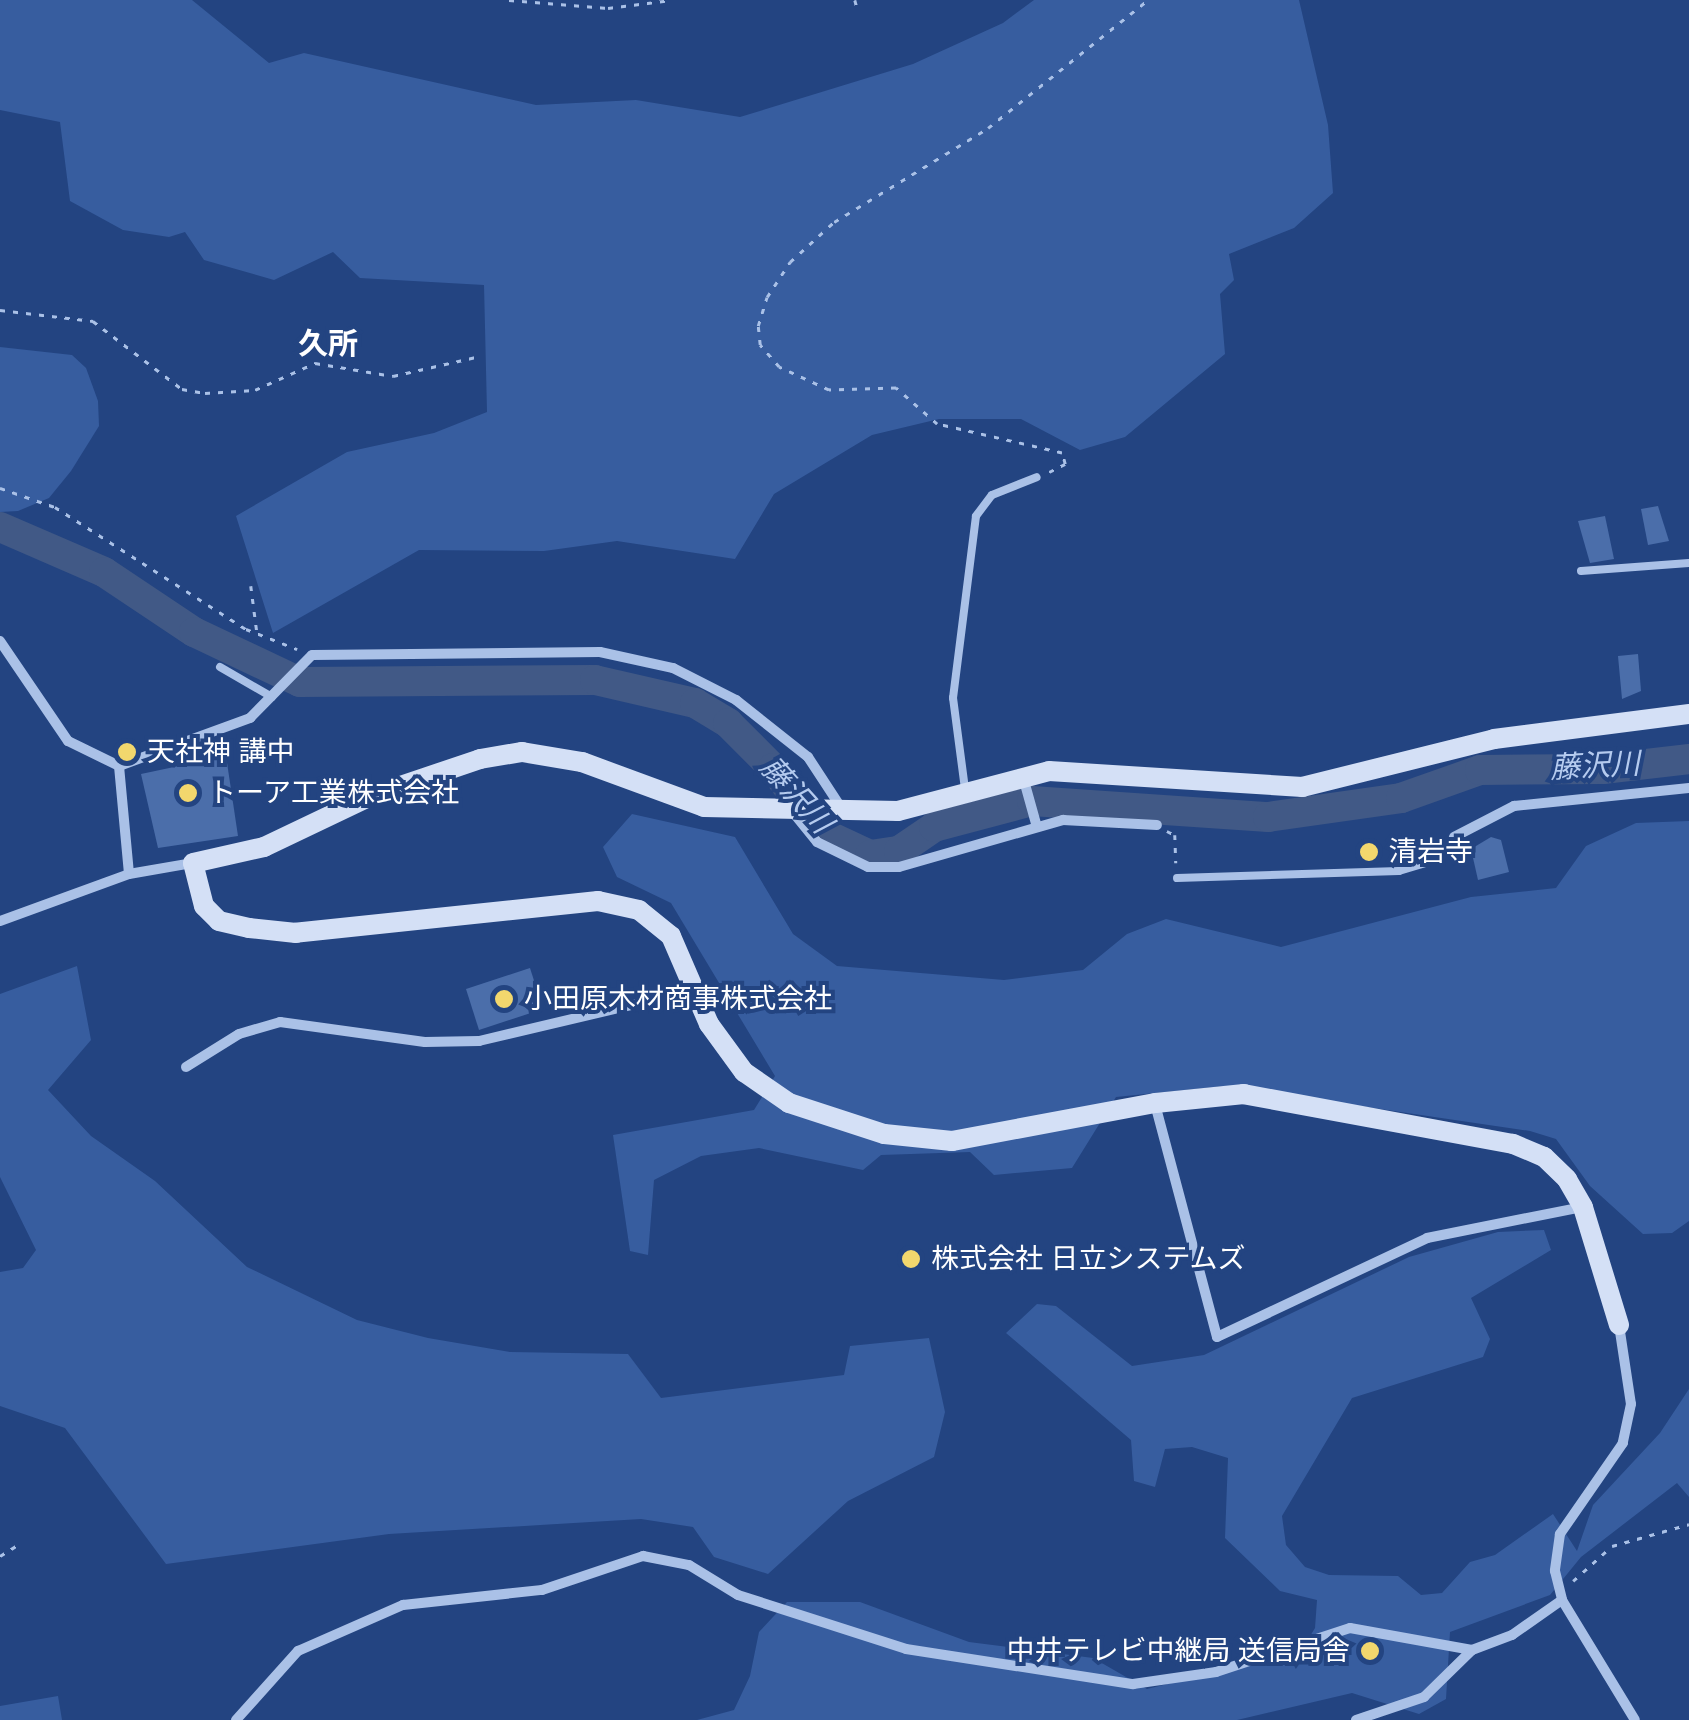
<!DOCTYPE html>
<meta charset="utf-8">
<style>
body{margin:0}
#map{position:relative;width:1689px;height:1720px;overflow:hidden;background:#234481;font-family:"DM Sans","Noto Sans JP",sans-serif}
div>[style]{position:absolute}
.green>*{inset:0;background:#375d9f}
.river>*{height:30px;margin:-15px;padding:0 15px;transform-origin:15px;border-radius:15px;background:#415986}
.building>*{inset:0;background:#4b6eaa}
.path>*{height:2.5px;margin-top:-1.25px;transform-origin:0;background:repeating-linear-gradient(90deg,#aac1e7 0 5px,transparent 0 13px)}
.lane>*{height:8px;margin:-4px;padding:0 4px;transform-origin:4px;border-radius:4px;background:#aac1e7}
.street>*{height:10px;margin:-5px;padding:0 5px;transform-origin:5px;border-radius:5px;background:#aac1e7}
.secondary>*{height:20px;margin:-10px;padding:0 10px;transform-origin:10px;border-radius:10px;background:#d4e0f6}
.dots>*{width:28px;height:28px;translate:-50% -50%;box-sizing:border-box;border:5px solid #234481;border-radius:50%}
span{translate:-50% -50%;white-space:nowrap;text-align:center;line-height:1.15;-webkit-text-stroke:8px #234481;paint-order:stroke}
.poi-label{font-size:28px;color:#fff}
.left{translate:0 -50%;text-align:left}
.right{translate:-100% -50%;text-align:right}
.neighbourhood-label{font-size:30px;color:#fff;font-weight:700}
.water-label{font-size:30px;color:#b5cbef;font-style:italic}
</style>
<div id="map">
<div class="green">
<i style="clip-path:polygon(0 0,192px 0,269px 63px,304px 53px,536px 105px,636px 100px,740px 117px,913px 64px,1003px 23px,1034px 0,1299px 0,1328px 125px,1333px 193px,1294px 228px,1229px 254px,1234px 280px,1220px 294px,1225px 354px,1125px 437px,1080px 450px,1021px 419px,939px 419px,872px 435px,774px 494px,735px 559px,617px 541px,544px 551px,419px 550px,273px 633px,236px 516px,347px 452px,434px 433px,487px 412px,484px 285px,360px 278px,333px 252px,274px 280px,204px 260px,185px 232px,169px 237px,123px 230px,70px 201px,60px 122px,0 110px)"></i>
<i style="clip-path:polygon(0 347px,72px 355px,86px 368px,98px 401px,99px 426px,71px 471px,49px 498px,18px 511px,0 512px)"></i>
<i style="clip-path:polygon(632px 814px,735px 837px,793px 934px,837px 966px,1004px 980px,1083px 970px,1127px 934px,1166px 919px,1281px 947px,1471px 897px,1556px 888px,1586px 846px,1636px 823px,1689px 821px,1689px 1221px,1672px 1233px,1643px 1234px,1590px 1186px,1556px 1139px,1530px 1131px,1224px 1086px,1116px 1097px,1072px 1168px,994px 1175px,970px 1152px,881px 1155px,863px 1170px,759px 1148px,701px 1156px,654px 1180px,648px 1255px,630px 1251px,613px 1135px,754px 1110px,775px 1076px,671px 903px,617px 877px,603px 847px)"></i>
<i style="clip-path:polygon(77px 966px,91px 1040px,48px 1090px,91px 1136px,155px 1181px,247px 1267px,357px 1320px,428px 1338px,510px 1352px,628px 1354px,661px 1398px,844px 1375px,850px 1346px,929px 1338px,945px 1412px,934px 1457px,848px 1501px,768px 1574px,714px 1557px,693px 1527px,641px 1519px,389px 1534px,166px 1564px,65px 1428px,0 1406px,0 1272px,23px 1268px,36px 1250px,0 1177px,0 994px)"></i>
<i style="clip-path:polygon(1544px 1230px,1551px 1250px,1471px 1298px,1490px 1339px,1483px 1357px,1352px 1398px,1282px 1516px,1286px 1545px,1305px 1567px,1329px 1575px,1398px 1576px,1421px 1595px,1442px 1593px,1470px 1562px,1495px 1555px,1553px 1514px,1577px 1551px,1593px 1505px,1660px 1433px,1689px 1389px,1689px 1497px,1677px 1483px,1581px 1557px,1550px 1595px,1450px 1632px,1446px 1699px,1419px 1714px,1352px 1693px,1237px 1720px,697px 1720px,734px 1710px,750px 1676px,759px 1632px,787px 1602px,860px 1602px,969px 1642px,1093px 1658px,1147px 1689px,1301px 1651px,1315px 1628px,1317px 1600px,1280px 1591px,1225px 1538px,1228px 1458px,1192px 1447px,1165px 1449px,1155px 1487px,1134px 1481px,1131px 1440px,1006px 1333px,1037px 1304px,1056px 1306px,1132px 1366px,1204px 1355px,1409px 1257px,1498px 1232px)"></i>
<i style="clip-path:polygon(58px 1696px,62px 1720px,0 1720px,0 1706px)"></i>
</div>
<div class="river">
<i style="left:0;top:527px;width:113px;rotate:23.4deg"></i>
<i style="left:104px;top:572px;width:108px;rotate:33.7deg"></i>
<i style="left:194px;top:632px;width:117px;rotate:25.3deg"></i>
<i style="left:300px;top:682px;width:295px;rotate:-0.4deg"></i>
<i style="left:595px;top:680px;width:103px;rotate:13deg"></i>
<i style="left:695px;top:703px;width:39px;rotate:31deg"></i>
<i style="left:728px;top:723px;width:64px;rotate:45deg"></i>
<i style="left:773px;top:768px;width:82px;rotate:52.4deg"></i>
<i style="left:823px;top:833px;width:52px;rotate:25.1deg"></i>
<i style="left:870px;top:855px;width:29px;rotate:-8deg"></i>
<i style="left:899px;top:851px;width:42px;rotate:-34.4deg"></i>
<i style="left:934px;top:827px;width:101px;rotate:-14.9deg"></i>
<i style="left:1032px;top:801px;width:237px;rotate:3.9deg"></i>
<i style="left:1268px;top:817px;width:134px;rotate:-8.1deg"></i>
<i style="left:1401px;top:798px;width:84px;rotate:-19.5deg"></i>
<i style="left:1480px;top:770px;width:123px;rotate:-0.5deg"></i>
<i style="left:1603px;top:769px;width:87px;rotate:-6.6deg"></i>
</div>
<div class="building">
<i style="clip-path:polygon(1658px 506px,1669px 541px,1648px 545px,1641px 509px)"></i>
<i style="clip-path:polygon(1605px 516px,1614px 559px,1590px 563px,1578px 521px)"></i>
<i style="clip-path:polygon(1638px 654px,1641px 691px,1622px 699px,1618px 656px)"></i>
<i style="clip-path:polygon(226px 756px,238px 836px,158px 848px,141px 774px)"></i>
<i style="clip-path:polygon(1491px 837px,1501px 840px,1509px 872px,1478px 880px,1471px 849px)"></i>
<i style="clip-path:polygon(530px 968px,543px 1009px,479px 1030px,466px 989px)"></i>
</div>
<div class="path">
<i style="left:509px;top:0;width:99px;rotate:4.6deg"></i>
<i style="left:608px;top:8px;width:64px;rotate:-7.2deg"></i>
<i style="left:855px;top:0;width:11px;rotate:75deg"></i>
<i style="left:0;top:310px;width:94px;rotate:6.7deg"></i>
<i style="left:93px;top:321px;width:112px;rotate:37.4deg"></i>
<i style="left:182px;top:389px;width:23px;rotate:10deg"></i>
<i style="left:205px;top:393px;width:50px;rotate:-3.4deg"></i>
<i style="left:255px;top:390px;width:66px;rotate:-24.2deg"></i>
<i style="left:315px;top:363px;width:79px;rotate:9.5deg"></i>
<i style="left:393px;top:376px;width:85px;rotate:-12.9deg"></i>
<i style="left:1049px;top:472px;width:18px;rotate:-27deg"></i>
<i style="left:1065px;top:464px;width:11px;rotate:-105deg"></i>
<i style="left:1062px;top:453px;width:128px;rotate:-166.9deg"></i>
<i style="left:937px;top:424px;width:55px;rotate:-138.7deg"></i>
<i style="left:896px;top:388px;width:67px;rotate:178.3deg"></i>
<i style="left:829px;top:390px;width:55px;rotate:-155.3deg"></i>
<i style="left:779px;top:367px;width:29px;rotate:-131deg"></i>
<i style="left:760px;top:345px;width:19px;rotate:-96deg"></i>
<i style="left:758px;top:326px;width:30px;rotate:-73deg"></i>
<i style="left:767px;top:297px;width:42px;rotate:-56.7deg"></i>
<i style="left:790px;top:262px;width:59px;rotate:-42.3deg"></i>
<i style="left:834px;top:222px;width:180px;rotate:-31.4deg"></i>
<i style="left:988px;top:128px;width:205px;rotate:-38.7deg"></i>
<i style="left:0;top:488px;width:58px;rotate:19.1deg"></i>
<i style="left:55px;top:507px;width:227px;rotate:32.6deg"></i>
<i style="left:246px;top:629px;width:55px;rotate:21.4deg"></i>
<i style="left:251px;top:586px;width:46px;rotate:82.6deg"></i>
<i style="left:1167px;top:831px;width:9px;rotate:27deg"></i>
<i style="left:1175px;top:835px;width:28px;rotate:88deg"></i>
<i style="left:0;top:1556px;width:19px;rotate:-32deg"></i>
<i style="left:1573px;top:1581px;width:52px;rotate:-41.9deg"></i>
<i style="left:1612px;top:1546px;width:80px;rotate:-15.9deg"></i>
</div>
<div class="lane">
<i style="left:1581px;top:571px;width:108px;rotate:-4.2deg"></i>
<i style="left:220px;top:667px;width:60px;rotate:30deg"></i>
<i style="left:965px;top:789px;width:92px;rotate:-97.5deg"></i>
<i style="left:953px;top:698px;width:183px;rotate:-82.8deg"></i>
<i style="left:976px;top:516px;width:26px;rotate:-53deg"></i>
<i style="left:992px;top:495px;width:48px;rotate:-21.8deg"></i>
<i style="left:1177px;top:878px;width:222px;rotate:-1.8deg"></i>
<i style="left:1399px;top:871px;width:34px;rotate:-17deg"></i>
<i style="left:1431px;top:861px;width:33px;rotate:-46deg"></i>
</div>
<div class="street">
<i style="left:0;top:641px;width:121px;rotate:55.8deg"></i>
<i style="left:68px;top:741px;width:57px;rotate:26.1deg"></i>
<i style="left:119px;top:766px;width:140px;rotate:-20.1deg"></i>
<i style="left:250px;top:718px;width:88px;rotate:-45.5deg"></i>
<i style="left:312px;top:655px;width:288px;rotate:-0.6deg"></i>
<i style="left:600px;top:652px;width:75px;rotate:12.4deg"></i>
<i style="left:673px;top:668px;width:71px;rotate:26.9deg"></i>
<i style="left:736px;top:700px;width:92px;rotate:38.4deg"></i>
<i style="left:808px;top:757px;width:62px;rotate:56.8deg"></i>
<i style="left:119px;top:766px;width:108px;rotate:84.7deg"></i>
<i style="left:1023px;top:777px;width:52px;rotate:74.4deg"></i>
<i style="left:792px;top:811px;width:40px;rotate:51deg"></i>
<i style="left:817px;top:842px;width:57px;rotate:26.1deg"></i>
<i style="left:868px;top:867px;width:31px"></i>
<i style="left:899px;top:867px;width:171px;rotate:-16deg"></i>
<i style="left:1063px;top:820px;width:94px;rotate:3deg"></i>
<i style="left:1454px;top:837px;width:68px;rotate:-27.3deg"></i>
<i style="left:1514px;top:806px;width:176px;rotate:-5.9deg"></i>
<i style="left:0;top:921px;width:137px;rotate:-20deg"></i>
<i style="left:129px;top:874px;width:65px;rotate:-9.8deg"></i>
<i style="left:186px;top:1067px;width:62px;rotate:-31.9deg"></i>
<i style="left:239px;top:1034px;width:43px;rotate:-16.3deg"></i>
<i style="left:280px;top:1022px;width:146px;rotate:7.9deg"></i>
<i style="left:425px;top:1042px;width:54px;rotate:-1.1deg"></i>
<i style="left:479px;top:1041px;width:221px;rotate:-13.3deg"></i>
<i style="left:1155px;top:1104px;width:241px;rotate:75.1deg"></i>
<i style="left:1217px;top:1337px;width:232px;rotate:-25.2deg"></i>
<i style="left:1427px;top:1238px;width:158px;rotate:-11.3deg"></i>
<i style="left:1619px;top:1325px;width:80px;rotate:81.4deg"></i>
<i style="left:1631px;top:1404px;width:40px;rotate:102deg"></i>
<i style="left:1623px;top:1443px;width:111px;rotate:124.7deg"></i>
<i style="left:1560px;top:1534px;width:37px;rotate:98deg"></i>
<i style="left:1555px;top:1571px;width:30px;rotate:76deg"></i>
<i style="left:1562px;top:1600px;width:140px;rotate:58.7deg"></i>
<i style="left:236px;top:1720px;width:93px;rotate:-48.1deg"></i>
<i style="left:298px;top:1651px;width:115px;rotate:-23.7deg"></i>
<i style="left:403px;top:1605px;width:140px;rotate:-6.2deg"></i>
<i style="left:542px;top:1590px;width:107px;rotate:-18.6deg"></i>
<i style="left:643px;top:1556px;width:47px;rotate:11.1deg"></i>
<i style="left:689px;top:1565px;width:57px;rotate:31.5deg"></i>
<i style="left:738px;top:1595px;width:176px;rotate:17.8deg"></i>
<i style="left:906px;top:1649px;width:230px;rotate:8.8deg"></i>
<i style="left:1133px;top:1684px;width:84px;rotate:-8.2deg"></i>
<i style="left:1216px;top:1672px;width:141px;rotate:-18.2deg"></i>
<i style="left:1350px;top:1628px;width:124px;rotate:10.2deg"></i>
<i style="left:1356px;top:1720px;width:72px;rotate:-18.7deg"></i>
<i style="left:1424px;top:1697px;width:67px;rotate:-44.4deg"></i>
<i style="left:1472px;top:1650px;width:43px;rotate:-20.6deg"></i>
<i style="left:1512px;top:1635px;width:61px;rotate:-35deg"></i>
</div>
<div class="secondary">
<i style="left:1619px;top:1325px;width:123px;rotate:-107deg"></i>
<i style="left:1583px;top:1207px;width:32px;rotate:-120deg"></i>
<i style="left:1567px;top:1179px;width:32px;rotate:-136deg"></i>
<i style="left:1544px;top:1157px;width:34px;rotate:-157deg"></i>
<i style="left:1513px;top:1144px;width:274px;rotate:-169.5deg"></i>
<i style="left:1244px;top:1094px;width:89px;rotate:174.2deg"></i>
<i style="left:1155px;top:1103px;width:207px;rotate:169.4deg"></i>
<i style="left:952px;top:1141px;width:68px;rotate:-174.1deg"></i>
<i style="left:884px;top:1134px;width:100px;rotate:-161.9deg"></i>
<i style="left:789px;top:1103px;width:55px;rotate:-145.4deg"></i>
<i style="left:744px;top:1072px;width:59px;rotate:-126.1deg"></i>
<i style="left:709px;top:1024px;width:96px;rotate:-113.4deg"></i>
<i style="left:671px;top:936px;width:41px;rotate:-140.9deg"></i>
<i style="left:639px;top:910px;width:42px;rotate:-167.6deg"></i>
<i style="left:598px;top:901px;width:304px;rotate:174deg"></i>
<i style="left:296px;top:933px;width:47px;rotate:-173.9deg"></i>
<i style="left:249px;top:928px;width:31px;rotate:-167deg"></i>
<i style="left:219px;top:921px;width:21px;rotate:-135deg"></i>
<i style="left:204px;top:906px;width:44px;rotate:-104.3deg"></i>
<i style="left:193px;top:863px;width:73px;rotate:-12.7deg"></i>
<i style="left:264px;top:847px;width:119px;rotate:-25.5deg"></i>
<i style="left:371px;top:796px;width:115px;rotate:-18.7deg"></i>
<i style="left:480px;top:759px;width:43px;rotate:-9.5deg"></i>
<i style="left:522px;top:752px;width:61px;rotate:9.5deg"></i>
<i style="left:582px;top:762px;width:130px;rotate:20.2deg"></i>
<i style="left:704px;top:807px;width:194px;rotate:1.2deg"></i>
<i style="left:898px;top:811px;width:156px;rotate:-14.8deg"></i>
<i style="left:1049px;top:771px;width:254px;rotate:3.6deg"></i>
<i style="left:1302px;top:787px;width:198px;rotate:-14deg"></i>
<i style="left:1494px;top:739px;width:197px;rotate:-7.3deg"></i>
</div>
<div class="dots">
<i style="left:127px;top:752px;background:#f2d76d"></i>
<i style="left:188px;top:793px;background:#f2d76d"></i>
<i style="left:1369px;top:852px;background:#f2d76d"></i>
<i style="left:504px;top:999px;background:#f2d76d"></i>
<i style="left:911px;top:1259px;background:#f2d76d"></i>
<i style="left:1370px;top:1651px;background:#f2d76d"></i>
</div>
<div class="poi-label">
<span class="left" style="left:147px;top:752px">天社神 講中</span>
<span class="left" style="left:208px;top:793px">トーア工業株式会社</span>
<span class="left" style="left:1389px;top:852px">清岩寺</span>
<span class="left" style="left:524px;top:999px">小田原木材商事株式会社</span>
<span class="left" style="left:931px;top:1259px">株式会社 日立システムズ</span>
<span class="right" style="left:1350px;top:1651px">中井テレビ中継局 送信局舎</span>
</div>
<div class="neighbourhood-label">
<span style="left:328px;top:344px">久所</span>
</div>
<div class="water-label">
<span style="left:1595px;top:766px;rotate:-3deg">藤沢川</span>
<span style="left:796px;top:795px;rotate:48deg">藤沢川</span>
</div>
</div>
